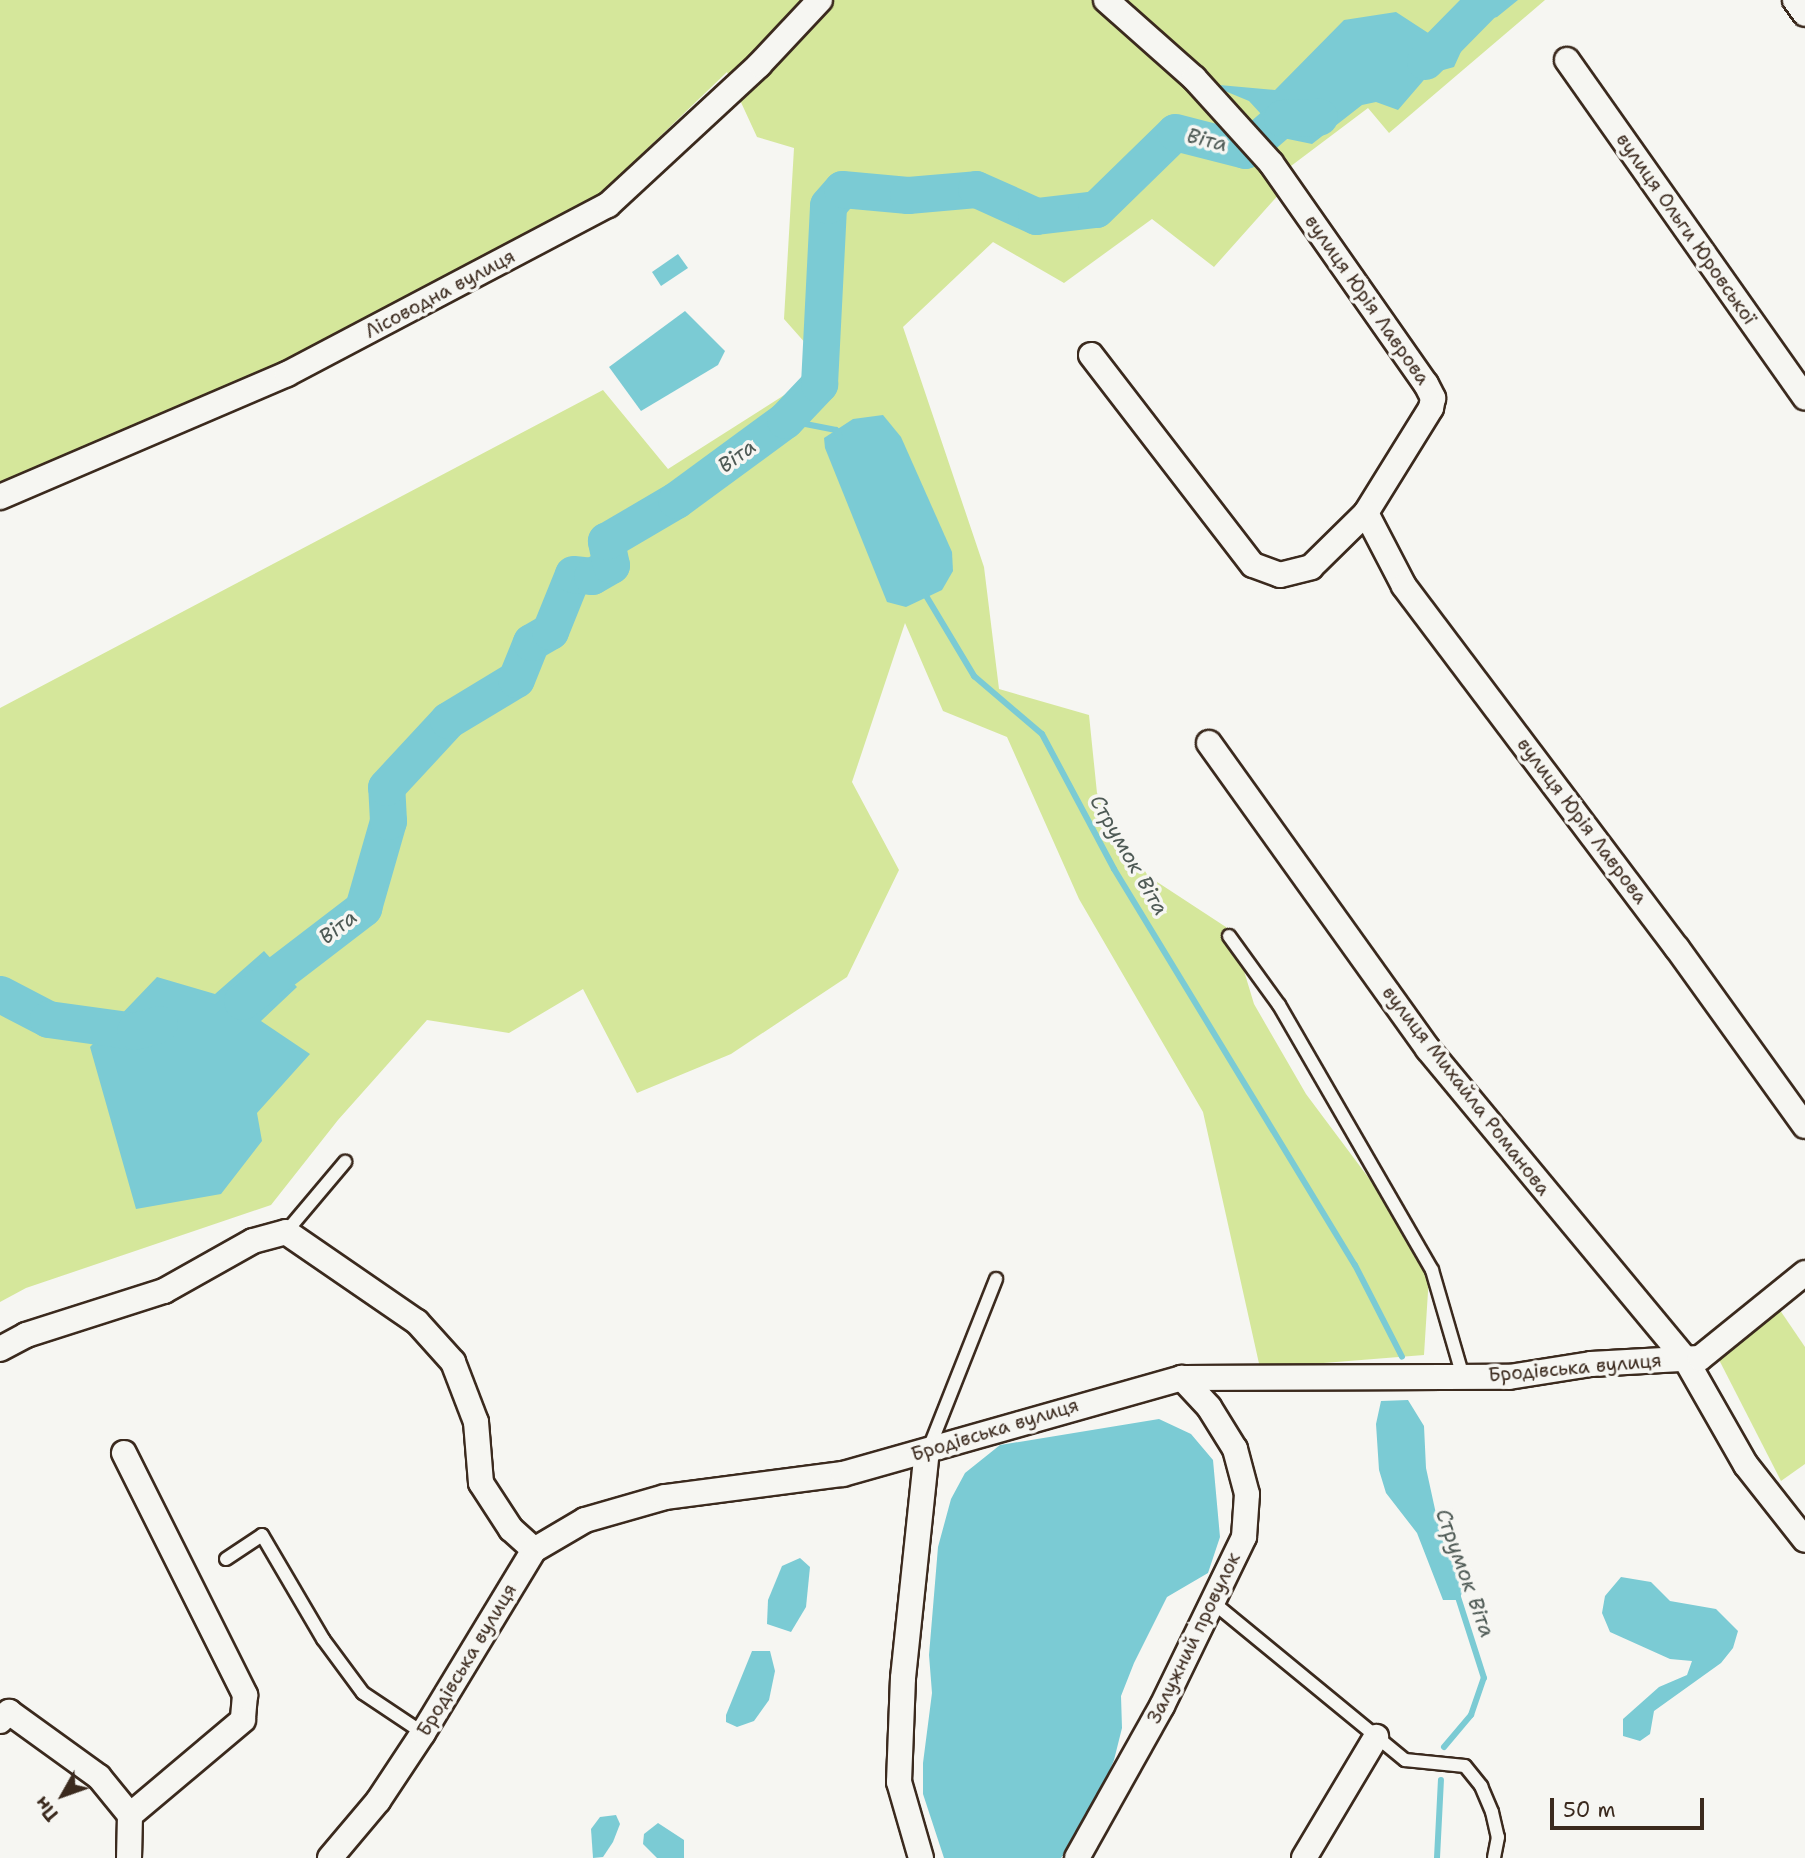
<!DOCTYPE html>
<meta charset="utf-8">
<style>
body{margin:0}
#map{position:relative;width:1805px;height:1858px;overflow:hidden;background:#f6f6f2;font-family:"Shantell Sans",sans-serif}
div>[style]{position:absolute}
.green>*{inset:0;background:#d5e79b}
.water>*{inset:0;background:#7bcbd4}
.stream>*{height:6px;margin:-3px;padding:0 3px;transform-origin:3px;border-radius:3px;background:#7bcbd4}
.river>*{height:37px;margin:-18.5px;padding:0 18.5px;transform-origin:18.5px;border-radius:18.5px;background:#7bcbd4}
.roads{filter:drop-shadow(2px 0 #3b2a1e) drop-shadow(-2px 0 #3b2a1e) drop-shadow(0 2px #3b2a1e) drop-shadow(0 -2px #3b2a1e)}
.service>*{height:12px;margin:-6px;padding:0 6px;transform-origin:6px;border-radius:6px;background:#f6f6f2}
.minor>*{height:24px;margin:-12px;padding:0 12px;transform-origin:12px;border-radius:12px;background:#f6f6f2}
span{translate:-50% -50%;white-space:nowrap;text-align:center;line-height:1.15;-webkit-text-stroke:7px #f6f6f2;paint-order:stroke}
.street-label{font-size:19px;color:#3b2a1e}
.water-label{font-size:21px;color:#4e5a55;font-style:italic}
.north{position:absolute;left:28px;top:1760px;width:70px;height:70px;-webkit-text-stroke:5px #f6f6f2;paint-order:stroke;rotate:230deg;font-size:19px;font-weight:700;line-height:28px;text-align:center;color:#3b2a1e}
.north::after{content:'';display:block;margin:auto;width:24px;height:32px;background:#3b2a1e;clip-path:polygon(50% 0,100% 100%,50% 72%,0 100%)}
.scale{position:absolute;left:1550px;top:1798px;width:154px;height:32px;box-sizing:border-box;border:4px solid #3b2a1e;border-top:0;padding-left:9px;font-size:21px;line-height:24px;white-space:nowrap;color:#3b2a1e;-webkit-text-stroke:5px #f6f6f2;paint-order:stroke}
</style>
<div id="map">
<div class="green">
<i style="clip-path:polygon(0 0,1545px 0,1389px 133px,1368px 108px,1287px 169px,1281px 192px,1214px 267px,1152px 219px,1064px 283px,993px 242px,903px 327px,984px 567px,999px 689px,1089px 715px,1097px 793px,1148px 876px,1232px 931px,1254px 1004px,1306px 1094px,1430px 1260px,1424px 1355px,1260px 1368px,1203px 1112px,1079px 899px,1007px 737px,943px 711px,905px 623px,852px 782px,899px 870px,847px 977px,731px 1054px,637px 1093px,583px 989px,509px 1033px,427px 1020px,338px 1120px,271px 1205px,26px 1288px,0 1302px,0 708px,603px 390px,668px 469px,811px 378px,815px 354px,784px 319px,794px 148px,757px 137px,727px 72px,597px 197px,275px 365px,0 483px)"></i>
<i style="clip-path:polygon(1773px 1300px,1805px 1347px,1805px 1464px,1781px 1481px,1714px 1350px)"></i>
</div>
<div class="water">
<i style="clip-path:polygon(1493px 0,1518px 0,1497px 17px,1474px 23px,1454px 67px,1429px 74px,1398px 110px,1376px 102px,1362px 105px,1312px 144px,1283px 138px,1249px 101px,1208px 84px,1275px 90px,1344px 20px,1396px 12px,1439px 40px)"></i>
<i style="clip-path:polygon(678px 254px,688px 268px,661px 286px,652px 272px)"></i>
<i style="clip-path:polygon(685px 311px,725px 351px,718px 365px,641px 411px,609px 367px)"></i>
<i style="clip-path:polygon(883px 415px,901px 437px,952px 552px,953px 571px,942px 590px,906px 607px,887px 602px,825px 448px,824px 438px,853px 419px)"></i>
<i style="clip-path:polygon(264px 951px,297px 987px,261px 1021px,310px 1054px,257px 1113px,262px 1141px,221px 1194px,136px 1209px,90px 1047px,157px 977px,215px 994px)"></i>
<i style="clip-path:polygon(1408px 1400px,1424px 1426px,1426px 1468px,1438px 1523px,1461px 1568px,1464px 1588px,1459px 1600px,1443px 1600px,1417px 1533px,1386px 1493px,1379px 1470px,1376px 1424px,1381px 1401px)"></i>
<i style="clip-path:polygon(1159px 1419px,1191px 1434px,1213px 1460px,1220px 1537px,1208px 1573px,1167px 1597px,1134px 1663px,1121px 1696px,1122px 1728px,1114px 1760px,1087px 1824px,1061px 1858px,944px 1858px,923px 1794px,923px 1763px,932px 1693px,929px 1655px,938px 1547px,951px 1499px,965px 1473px,1000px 1445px)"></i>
<i style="clip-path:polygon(800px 1558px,810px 1567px,806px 1607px,791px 1632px,767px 1624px,768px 1600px,782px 1566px)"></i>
<i style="clip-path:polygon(1621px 1577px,1651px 1582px,1670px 1601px,1716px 1609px,1738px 1631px,1733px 1648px,1721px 1663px,1654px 1711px,1650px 1734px,1640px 1741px,1623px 1736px,1623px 1719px,1659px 1687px,1687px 1675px,1692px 1661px,1670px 1659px,1610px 1632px,1602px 1613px,1605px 1596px)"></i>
<i style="clip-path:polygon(752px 1651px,770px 1651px,775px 1671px,769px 1700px,754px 1721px,737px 1727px,726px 1722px,726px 1715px)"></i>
<i style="clip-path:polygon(616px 1815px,620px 1824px,613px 1842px,603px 1857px,593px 1858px,591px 1829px,600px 1817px)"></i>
<i style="clip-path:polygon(658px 1823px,684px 1840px,684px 1858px,657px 1858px,643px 1844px,644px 1834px)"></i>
</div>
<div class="stream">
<i style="left:785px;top:420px;width:52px;rotate:11.1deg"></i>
<i style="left:836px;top:430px;width:8px;rotate:60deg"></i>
<i style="left:925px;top:594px;width:96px;rotate:59.1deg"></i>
<i style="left:974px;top:676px;width:89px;rotate:40.5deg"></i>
<i style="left:1042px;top:734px;width:153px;rotate:61.9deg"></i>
<i style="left:1114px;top:869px;width:464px;rotate:58.7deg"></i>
<i style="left:1355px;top:1265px;width:103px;rotate:62.9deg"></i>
<i style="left:1444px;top:1747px;width:42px;rotate:-49.8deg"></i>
<i style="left:1471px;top:1715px;width:39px;rotate:-71deg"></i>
<i style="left:1484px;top:1678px;width:88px;rotate:-107.8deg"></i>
<i style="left:1437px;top:1858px;width:78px;rotate:-87.1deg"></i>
</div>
<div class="river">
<i style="left:1425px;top:61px;width:86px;rotate:-45.5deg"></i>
<i style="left:0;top:994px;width:54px;rotate:27.5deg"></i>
<i style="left:48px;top:1019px;width:88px;rotate:7.9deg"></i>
<i style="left:135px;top:1031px;width:25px;rotate:-16deg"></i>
<i style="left:242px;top:1001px;width:153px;rotate:-37.5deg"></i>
<i style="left:363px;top:908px;width:91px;rotate:-74deg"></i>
<i style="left:388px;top:821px;width:34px;rotate:-93deg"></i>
<i style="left:386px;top:787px;width:91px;rotate:-47.2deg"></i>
<i style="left:448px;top:720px;width:79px;rotate:-31.1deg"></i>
<i style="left:516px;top:679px;width:40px;rotate:-68deg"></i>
<i style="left:531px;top:642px;width:22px;rotate:-30deg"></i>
<i style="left:550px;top:631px;width:61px;rotate:-68deg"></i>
<i style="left:573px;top:574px;width:19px;rotate:6deg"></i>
<i style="left:592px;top:576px;width:22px;rotate:-30deg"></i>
<i style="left:611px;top:565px;width:25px;rotate:-102deg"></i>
<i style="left:606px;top:541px;width:81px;rotate:-30.4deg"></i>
<i style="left:676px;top:500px;width:135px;rotate:-36.3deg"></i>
<i style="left:785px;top:420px;width:50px;rotate:-46.6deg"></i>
<i style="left:819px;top:384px;width:179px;rotate:-87.1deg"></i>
<i style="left:828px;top:205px;width:21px;rotate:-49deg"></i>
<i style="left:842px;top:189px;width:66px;rotate:5.2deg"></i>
<i style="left:908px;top:195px;width:68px;rotate:-5deg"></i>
<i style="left:976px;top:189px;width:66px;rotate:24.2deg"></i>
<i style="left:1036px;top:216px;width:60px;rotate:-6.7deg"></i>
<i style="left:1096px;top:209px;width:110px;rotate:-44.3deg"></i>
<i style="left:1175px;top:132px;width:72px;rotate:14.4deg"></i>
<i style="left:1245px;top:150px;width:49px;rotate:-40.9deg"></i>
<i style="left:1282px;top:118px;width:37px;rotate:-2deg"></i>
</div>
<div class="roads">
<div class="service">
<i style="left:1229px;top:936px;width:85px;rotate:54.1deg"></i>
<i style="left:1279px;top:1005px;width:306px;rotate:60deg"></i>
<i style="left:1432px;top:1270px;width:111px;rotate:73.8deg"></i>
<i style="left:286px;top:1232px;width:92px;rotate:-49.9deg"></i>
<i style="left:928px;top:1451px;width:185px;rotate:-68.4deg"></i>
<i style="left:226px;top:1559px;width:43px;rotate:-33.7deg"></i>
<i style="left:262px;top:1535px;width:121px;rotate:59.6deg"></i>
<i style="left:323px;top:1639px;width:67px;rotate:53.5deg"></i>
<i style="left:363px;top:1693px;width:72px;rotate:33.7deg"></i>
<i style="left:1215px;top:1604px;width:246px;rotate:39.4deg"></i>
<i style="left:1405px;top:1760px;width:60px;rotate:5.7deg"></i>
<i style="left:1465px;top:1766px;width:26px;rotate:51deg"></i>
<i style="left:1481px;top:1786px;width:28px;rotate:67deg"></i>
<i style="left:1492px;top:1812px;width:26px;rotate:77deg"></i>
<i style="left:1498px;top:1837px;width:21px;rotate:101deg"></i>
</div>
<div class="minor">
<i style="left:1106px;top:0;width:118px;rotate:41.6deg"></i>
<i style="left:1194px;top:78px;width:115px;rotate:47.8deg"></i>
<i style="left:1271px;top:163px;width:270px;rotate:55deg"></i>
<i style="left:1426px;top:384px;width:16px;rotate:63deg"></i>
<i style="left:1433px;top:398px;width:10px;rotate:101deg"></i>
<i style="left:1431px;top:408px;width:123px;rotate:121.8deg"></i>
<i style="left:1366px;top:513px;width:82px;rotate:62.5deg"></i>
<i style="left:1404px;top:586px;width:453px;rotate:53deg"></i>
<i style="left:1677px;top:948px;width:219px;rotate:54.3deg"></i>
<i style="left:1795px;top:0;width:17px;rotate:54deg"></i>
<i style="left:1567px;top:60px;width:413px;rotate:54.8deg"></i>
<i style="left:1091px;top:355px;width:265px;rotate:52.4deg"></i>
<i style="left:1253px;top:565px;width:29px;rotate:20deg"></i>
<i style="left:1280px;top:575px;width:32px;rotate:-14deg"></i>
<i style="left:1311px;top:567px;width:77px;rotate:-44.5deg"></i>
<i style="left:0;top:497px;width:312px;rotate:-23.2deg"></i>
<i style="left:287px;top:374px;width:363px;rotate:-27.8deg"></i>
<i style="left:608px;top:205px;width:206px;rotate:-42.8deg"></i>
<i style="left:759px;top:65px;width:89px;rotate:-46.8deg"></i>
<i style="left:1209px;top:743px;width:376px;rotate:54.4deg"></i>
<i style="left:1428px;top:1049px;width:404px;rotate:50.3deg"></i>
<i style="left:1686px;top:1360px;width:121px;rotate:60.3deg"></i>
<i style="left:1746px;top:1465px;width:95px;rotate:51.8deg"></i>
<i style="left:0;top:1349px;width:30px;rotate:-28deg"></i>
<i style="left:26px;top:1335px;width:145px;rotate:-17.7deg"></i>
<i style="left:164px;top:1291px;width:102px;rotate:-29.3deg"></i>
<i style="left:253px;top:1241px;width:34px;rotate:-15deg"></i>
<i style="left:286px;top:1232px;width:159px;rotate:34.5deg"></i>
<i style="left:417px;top:1322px;width:54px;rotate:48deg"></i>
<i style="left:453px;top:1362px;width:64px;rotate:69deg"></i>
<i style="left:476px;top:1422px;width:61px;rotate:85.3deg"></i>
<i style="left:481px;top:1483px;width:55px;rotate:56.9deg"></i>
<i style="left:511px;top:1529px;width:31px;rotate:42deg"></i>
<i style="left:124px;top:1453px;width:271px;rotate:63.4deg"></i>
<i style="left:245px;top:1695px;width:25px;rotate:95deg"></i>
<i style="left:243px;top:1720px;width:148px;rotate:139.9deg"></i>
<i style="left:0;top:1721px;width:13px;rotate:-45deg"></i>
<i style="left:9px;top:1712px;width:111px;rotate:35.8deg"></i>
<i style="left:99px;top:1777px;width:49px;rotate:50.8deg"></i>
<i style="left:130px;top:1815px;width:43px;rotate:91.3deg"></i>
<i style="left:330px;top:1858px;width:75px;rotate:-49.9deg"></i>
<i style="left:378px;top:1801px;width:82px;rotate:-56.5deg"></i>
<i style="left:423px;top:1733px;width:214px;rotate:-58.8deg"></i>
<i style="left:534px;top:1550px;width:59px;rotate:-30.5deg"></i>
<i style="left:585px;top:1520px;width:83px;rotate:-16deg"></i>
<i style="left:665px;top:1497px;width:179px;rotate:-7.4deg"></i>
<i style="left:843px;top:1474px;width:352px;rotate:-15.8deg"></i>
<i style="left:1182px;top:1378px;width:327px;rotate:-0.2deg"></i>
<i style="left:1509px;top:1377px;width:83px;rotate:-9deg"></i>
<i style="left:1591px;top:1364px;width:109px;rotate:-3.2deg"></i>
<i style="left:1700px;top:1358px;width:135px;rotate:-39deg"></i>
<i style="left:921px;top:1858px;width:79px;rotate:-106.1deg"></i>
<i style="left:899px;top:1782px;width:104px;rotate:-87.8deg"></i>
<i style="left:903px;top:1678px;width:228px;rotate:-84deg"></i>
<i style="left:1077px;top:1858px;width:174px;rotate:-60.8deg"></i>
<i style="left:1162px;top:1706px;width:188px;rotate:-64.1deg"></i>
<i style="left:1244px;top:1537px;width:43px;rotate:-86deg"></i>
<i style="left:1247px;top:1494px;width:47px;rotate:-104.9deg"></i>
<i style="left:1235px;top:1449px;width:49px;rotate:-121.8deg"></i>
<i style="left:1209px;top:1407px;width:40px;rotate:-133deg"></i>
<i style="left:1304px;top:1858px;width:141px;rotate:-59.2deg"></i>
</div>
</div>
<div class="street-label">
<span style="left:1686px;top:229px;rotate:55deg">вулиця Ольги Юровської</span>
<span style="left:440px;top:294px;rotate:-28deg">Лісоводна вулиця</span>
<span style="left:1367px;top:300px;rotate:55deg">вулиця Юрія Лаврова</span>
<span style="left:1582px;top:821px;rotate:53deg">вулиця Юрія Лаврова</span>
<span style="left:1466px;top:1091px;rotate:52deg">вулиця Михайла Романова</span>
<span style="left:1575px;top:1368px;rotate:-5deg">Бродівська вулиця</span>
<span style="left:995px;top:1430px;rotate:-17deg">Бродівська вулиця</span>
<span style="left:1194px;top:1638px;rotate:-64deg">Залужний провулок</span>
<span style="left:467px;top:1660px;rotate:-59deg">Бродівська вулиця</span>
</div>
<div class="water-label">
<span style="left:1207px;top:140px;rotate:14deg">Віта</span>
<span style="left:737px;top:456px;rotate:-36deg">Віта</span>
<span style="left:1129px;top:855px;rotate:60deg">Струмок Віта</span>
<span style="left:338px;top:927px;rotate:-38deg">Віта</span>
<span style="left:1465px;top:1573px;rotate:70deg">Струмок Віта</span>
</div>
<div class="north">Пн</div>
<div class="scale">50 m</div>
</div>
